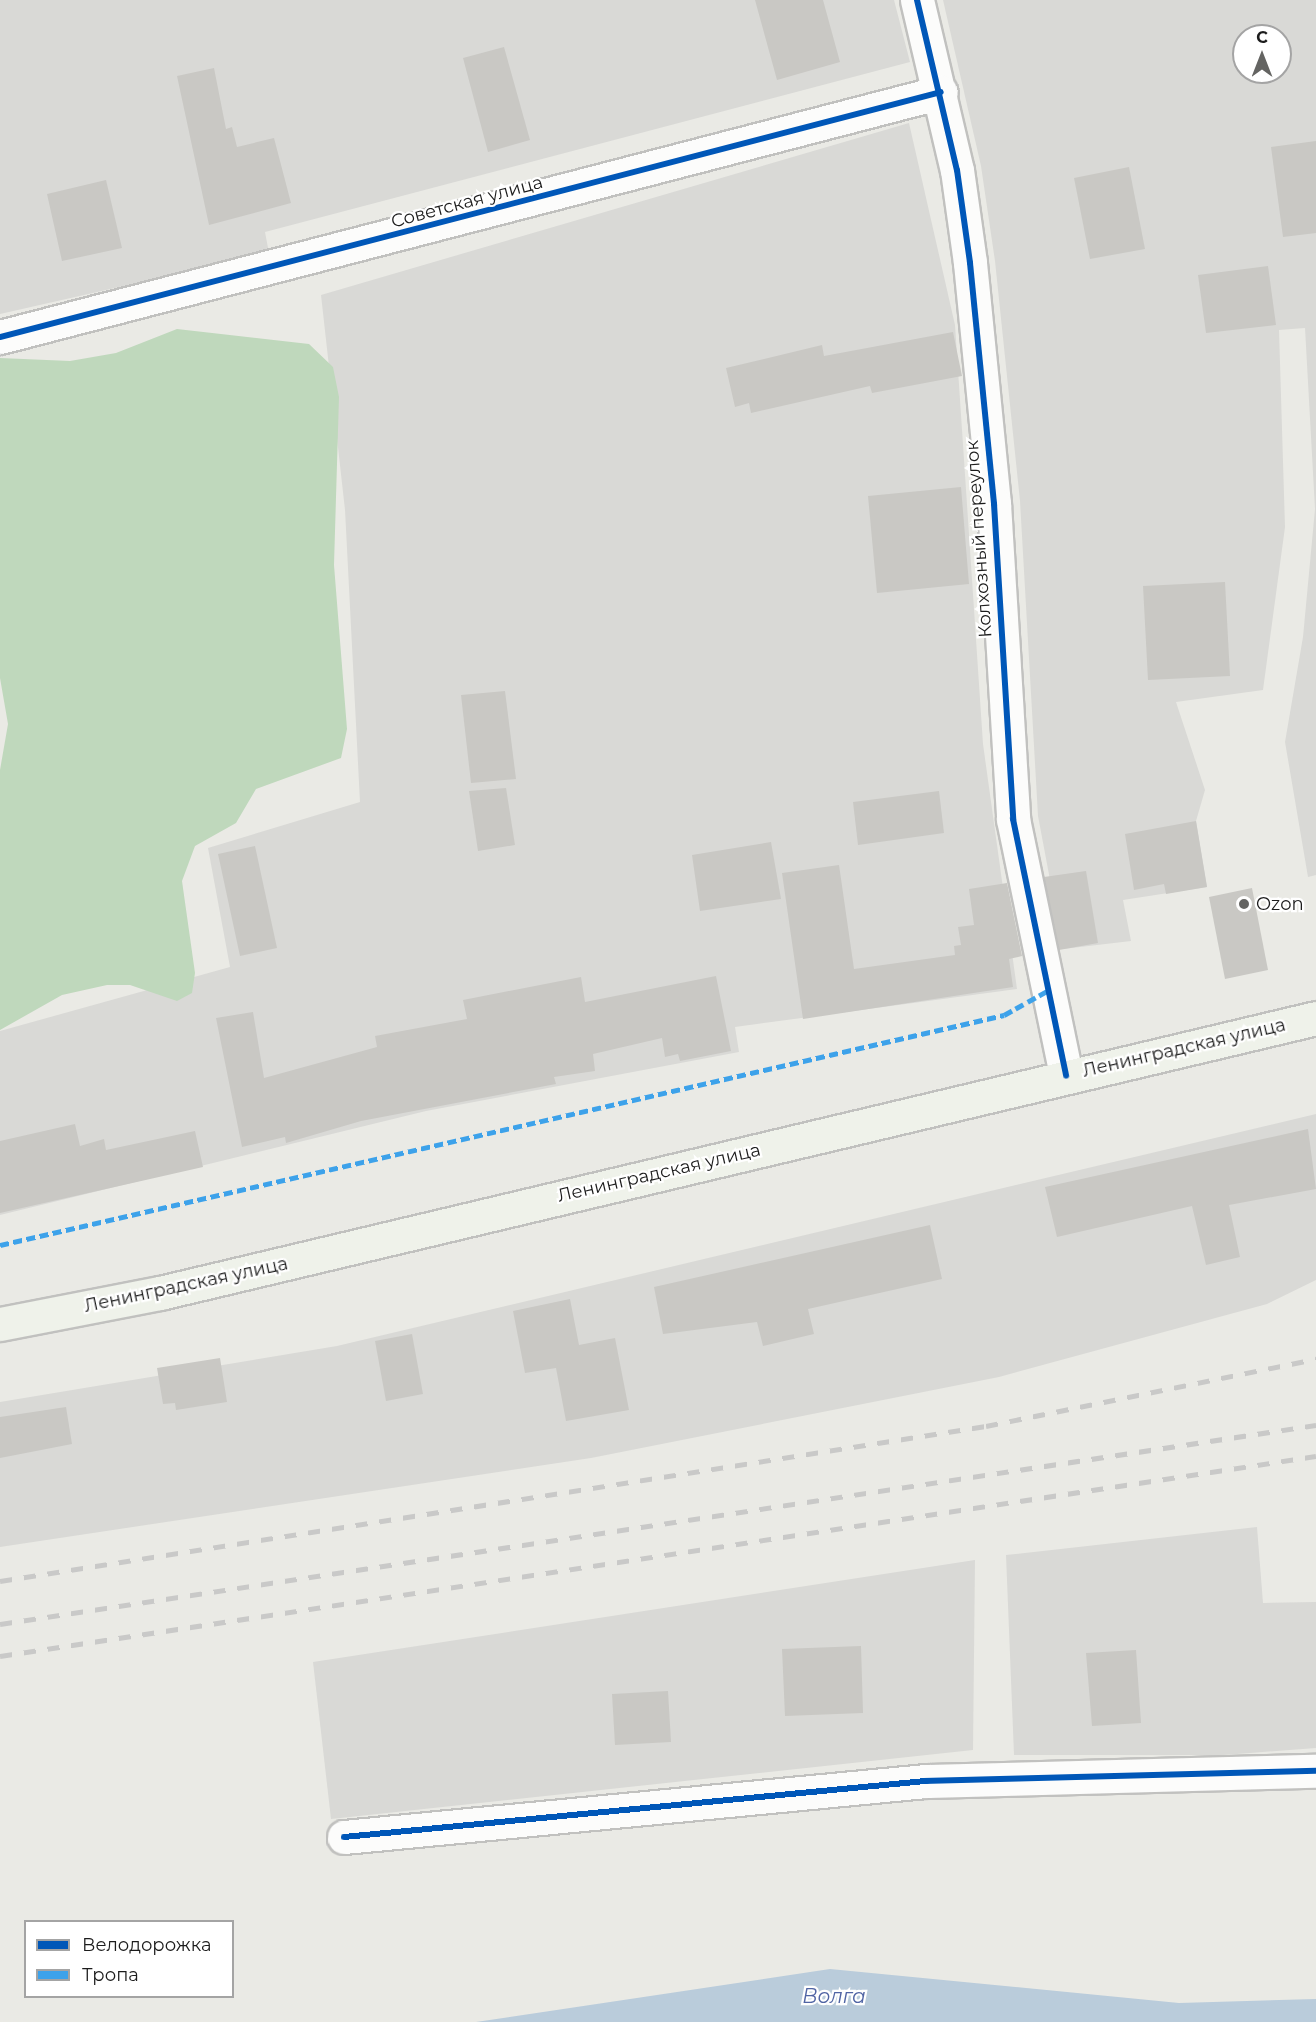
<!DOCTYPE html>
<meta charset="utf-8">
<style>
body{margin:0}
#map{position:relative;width:1316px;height:2022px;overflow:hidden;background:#eaeae5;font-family:Montserrat,sans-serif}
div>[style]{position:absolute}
.residential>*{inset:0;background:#d9d9d6}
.forest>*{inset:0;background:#bfd8bc}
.water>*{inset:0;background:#baccdb}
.building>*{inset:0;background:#c9c8c4}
.roads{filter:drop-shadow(2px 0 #c1c1bf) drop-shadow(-2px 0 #c1c1bf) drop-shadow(0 2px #c1c1bf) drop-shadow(0 -2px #c1c1bf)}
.minor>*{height:33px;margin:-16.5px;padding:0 16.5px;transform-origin:16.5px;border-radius:16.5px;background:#fcfcfb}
.secondary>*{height:33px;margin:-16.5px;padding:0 16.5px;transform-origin:16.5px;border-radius:16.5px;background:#eff2ea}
.rail>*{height:4.5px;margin-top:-2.25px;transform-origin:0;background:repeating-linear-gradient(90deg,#c9c9c8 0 12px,transparent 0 24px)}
.quiet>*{height:4.5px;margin-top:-2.25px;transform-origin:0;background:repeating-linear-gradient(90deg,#3da2ea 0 9px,transparent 0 13.5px)}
.cycleway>*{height:6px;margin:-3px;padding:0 3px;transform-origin:3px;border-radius:3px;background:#0057b8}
.dots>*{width:16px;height:16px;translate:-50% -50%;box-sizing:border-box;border:3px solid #fff;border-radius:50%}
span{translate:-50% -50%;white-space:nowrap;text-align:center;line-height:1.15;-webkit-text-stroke:4.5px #fff;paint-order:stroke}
.street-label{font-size:18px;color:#1c1c1c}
.poi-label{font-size:18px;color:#1c1c1c}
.left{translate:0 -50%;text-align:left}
.water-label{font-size:20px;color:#5064a4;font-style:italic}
.legend{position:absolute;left:24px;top:1920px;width:210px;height:78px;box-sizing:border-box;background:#fff;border:2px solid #a4a4a4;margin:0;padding:8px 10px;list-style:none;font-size:18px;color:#1c1c1c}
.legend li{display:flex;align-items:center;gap:12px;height:30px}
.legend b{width:30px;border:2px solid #a4a4a4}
.north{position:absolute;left:1232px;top:24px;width:60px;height:60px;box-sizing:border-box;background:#fff;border:2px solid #a4a4a4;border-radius:50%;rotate:0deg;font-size:16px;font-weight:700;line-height:24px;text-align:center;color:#1c1c1c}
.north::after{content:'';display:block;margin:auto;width:21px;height:27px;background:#646462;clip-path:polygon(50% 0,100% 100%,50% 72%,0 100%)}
</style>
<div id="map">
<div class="residential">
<i style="clip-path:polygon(0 0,894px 0,910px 62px,265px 232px,269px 253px,0 314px)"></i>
<i style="clip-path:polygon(evenodd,943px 0,1316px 0,1316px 875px,1308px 877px,1285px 742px,1303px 637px,1315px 509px,1305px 328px,1279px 330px,1285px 527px,1263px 690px,1176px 702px,1205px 790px,1196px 821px,1207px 887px,1123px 900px,1131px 941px,1063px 949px,1038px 816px,1020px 501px,995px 261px,981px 166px,943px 0,1244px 36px,1280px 36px,1280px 72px,1244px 72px,1244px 36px)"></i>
<i style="clip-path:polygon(909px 123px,955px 325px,983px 744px,1017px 989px,735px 1027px,739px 1052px,426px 1111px,0 1215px,0 1031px,230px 967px,208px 848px,360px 802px,345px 510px,321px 295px)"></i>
<i style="clip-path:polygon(1316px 1114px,1316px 1280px,1267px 1304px,999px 1377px,591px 1458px,0 1547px,0 1402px,337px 1346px)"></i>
<i style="clip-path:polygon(1257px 1527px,1263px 1603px,1316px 1602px,1316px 1748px,1224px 1755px,1014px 1755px,1006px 1555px)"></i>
<i style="clip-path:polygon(975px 1560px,973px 1750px,331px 1819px,313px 1662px)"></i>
</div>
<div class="forest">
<i style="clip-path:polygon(177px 329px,309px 344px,333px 367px,339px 397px,334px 565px,347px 729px,341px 758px,256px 789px,236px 823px,195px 846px,182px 881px,195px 973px,192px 993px,177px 1001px,130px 985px,107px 985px,62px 995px,0 1030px,0 770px,8px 724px,0 678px,0 358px,70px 361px,116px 353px)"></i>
</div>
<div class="water">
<i style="clip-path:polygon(830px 1969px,1179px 2003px,1316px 1999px,1316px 2022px,476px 2022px)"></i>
</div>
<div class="building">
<i style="clip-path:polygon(755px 0,823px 0,840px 62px,777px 80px)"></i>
<i style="clip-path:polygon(504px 47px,530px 140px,488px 152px,463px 58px)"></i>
<i style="clip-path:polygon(214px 68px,226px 129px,232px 127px,237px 147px,274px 138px,291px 203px,209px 225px,177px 76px)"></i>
<i style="clip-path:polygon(1316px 141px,1316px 233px,1283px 237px,1271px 147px)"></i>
<i style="clip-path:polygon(1129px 167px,1145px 249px,1090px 259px,1074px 178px)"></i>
<i style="clip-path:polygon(106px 180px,122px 248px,62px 261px,47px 194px)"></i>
<i style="clip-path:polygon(1268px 266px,1276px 325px,1206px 333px,1198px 275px)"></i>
<i style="clip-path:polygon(953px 332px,962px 376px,872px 393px,870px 386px,751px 413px,749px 403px,735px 407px,726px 368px,822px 345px,824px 356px)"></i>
<i style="clip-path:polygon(961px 487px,969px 584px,877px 593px,868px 496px)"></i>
<i style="clip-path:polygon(1225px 582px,1230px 676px,1148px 680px,1143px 586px)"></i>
<i style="clip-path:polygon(505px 691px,516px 779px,471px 783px,461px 695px)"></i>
<i style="clip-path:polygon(506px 788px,515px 845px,478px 851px,469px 791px)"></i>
<i style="clip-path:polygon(939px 791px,944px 833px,858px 845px,853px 802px)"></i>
<i style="clip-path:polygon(1196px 821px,1207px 887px,1166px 894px,1164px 884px,1134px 890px,1125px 834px)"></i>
<i style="clip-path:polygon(771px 842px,781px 899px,700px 911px,692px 855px)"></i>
<i style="clip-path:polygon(255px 846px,277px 948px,240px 956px,218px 854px)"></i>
<i style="clip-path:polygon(839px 865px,854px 969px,955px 955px,954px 946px,961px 945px,958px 927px,974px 925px,969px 889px,1007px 883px,1022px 956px,1009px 959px,1013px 987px,803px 1019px,782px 873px)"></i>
<i style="clip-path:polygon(1086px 871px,1098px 943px,1059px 950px,1044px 877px)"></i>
<i style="clip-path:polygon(1252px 888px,1268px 970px,1225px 979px,1209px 897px)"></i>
<i style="clip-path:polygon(716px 976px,731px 1051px,680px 1061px,678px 1054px,665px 1057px,662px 1038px,593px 1054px,595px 1071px,554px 1077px,556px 1084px,361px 1121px,286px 1143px,285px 1137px,242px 1147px,216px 1018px,253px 1012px,264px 1078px,377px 1047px,375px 1036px,467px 1019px,463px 1000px,581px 977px,585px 1002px)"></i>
<i style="clip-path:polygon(75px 1124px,80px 1146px,104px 1139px,106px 1150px,195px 1131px,203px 1167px,0 1213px,0 1141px)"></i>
<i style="clip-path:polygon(1308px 1129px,1316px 1189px,1229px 1205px,1240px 1257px,1206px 1265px,1192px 1206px,1057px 1237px,1045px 1187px)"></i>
<i style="clip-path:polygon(930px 1225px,942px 1279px,808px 1309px,814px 1334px,763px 1346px,757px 1322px,663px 1334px,654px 1287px)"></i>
<i style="clip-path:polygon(570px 1299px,579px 1345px,615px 1338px,629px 1410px,566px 1421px,556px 1368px,525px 1373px,513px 1311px)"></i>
<i style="clip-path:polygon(412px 1334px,423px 1394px,386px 1401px,375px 1341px)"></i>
<i style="clip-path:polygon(220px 1358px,227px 1402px,176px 1410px,175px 1403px,163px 1404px,157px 1368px)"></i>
<i style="clip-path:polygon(66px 1407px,72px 1444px,0 1458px,0 1417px)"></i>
<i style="clip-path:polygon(861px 1646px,863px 1713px,785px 1716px,782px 1649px)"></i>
<i style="clip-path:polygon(1136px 1650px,1141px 1723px,1092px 1726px,1086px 1653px)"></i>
<i style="clip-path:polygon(668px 1691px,671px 1742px,615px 1745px,612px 1694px)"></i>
</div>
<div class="roads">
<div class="minor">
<i style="left:917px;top:0;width:175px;rotate:76.8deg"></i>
<i style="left:957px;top:170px;width:94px;rotate:82deg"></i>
<i style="left:970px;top:263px;width:242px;rotate:84.3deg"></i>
<i style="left:994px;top:504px;width:316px;rotate:86.5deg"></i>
<i style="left:1013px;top:819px;width:262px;rotate:78.3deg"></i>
<i style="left:0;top:337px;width:972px;rotate:-14.59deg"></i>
<i style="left:344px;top:1837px;width:585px;rotate:-5.5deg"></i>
<i style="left:926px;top:1781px;width:390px;rotate:-1.5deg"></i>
</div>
<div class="secondary">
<i style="left:0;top:1324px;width:163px;rotate:-11deg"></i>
<i style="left:160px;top:1293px;width:1188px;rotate:-13.38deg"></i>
</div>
</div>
<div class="rail">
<i style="left:0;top:1581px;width:998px;rotate:-8.93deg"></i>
<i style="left:986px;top:1426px;width:337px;rotate:-11.5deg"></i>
<i style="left:0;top:1624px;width:1331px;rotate:-8.6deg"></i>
<i style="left:0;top:1656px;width:1331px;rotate:-8.64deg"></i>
</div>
<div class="quiet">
<i style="left:0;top:1245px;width:1030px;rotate:-12.9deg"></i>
<i style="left:1004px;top:1015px;width:49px;rotate:-29.2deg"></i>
</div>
<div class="cycleway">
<i style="left:917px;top:0;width:175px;rotate:76.8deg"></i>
<i style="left:957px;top:170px;width:94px;rotate:82deg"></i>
<i style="left:970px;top:263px;width:242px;rotate:84.3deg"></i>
<i style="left:994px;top:504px;width:316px;rotate:86.5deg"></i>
<i style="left:1013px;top:819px;width:262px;rotate:78.3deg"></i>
<i style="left:0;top:337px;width:972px;rotate:-14.59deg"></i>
<i style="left:344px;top:1837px;width:585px;rotate:-5.5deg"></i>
<i style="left:926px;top:1781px;width:390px;rotate:-1.5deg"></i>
</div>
<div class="dots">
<i style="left:1244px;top:904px;background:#646462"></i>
</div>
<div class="street-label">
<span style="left:467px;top:202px;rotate:-15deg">Советская улица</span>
<span style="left:979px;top:539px;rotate:-94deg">Колхозный переулок</span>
<span style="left:1184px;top:1048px;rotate:-13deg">Ленинградская улица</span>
<span style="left:659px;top:1173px;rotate:-13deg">Ленинградская улица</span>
<span style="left:186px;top:1285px;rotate:-12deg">Ленинградская улица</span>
</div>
<div class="poi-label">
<span class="left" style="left:1256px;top:904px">Ozon</span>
</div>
<div class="water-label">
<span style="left:834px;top:1996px">Волга</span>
</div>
<ul class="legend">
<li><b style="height:8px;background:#0057b8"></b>Велодорожка</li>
<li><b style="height:8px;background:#3da2ea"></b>Тропа</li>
</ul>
<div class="north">С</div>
</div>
